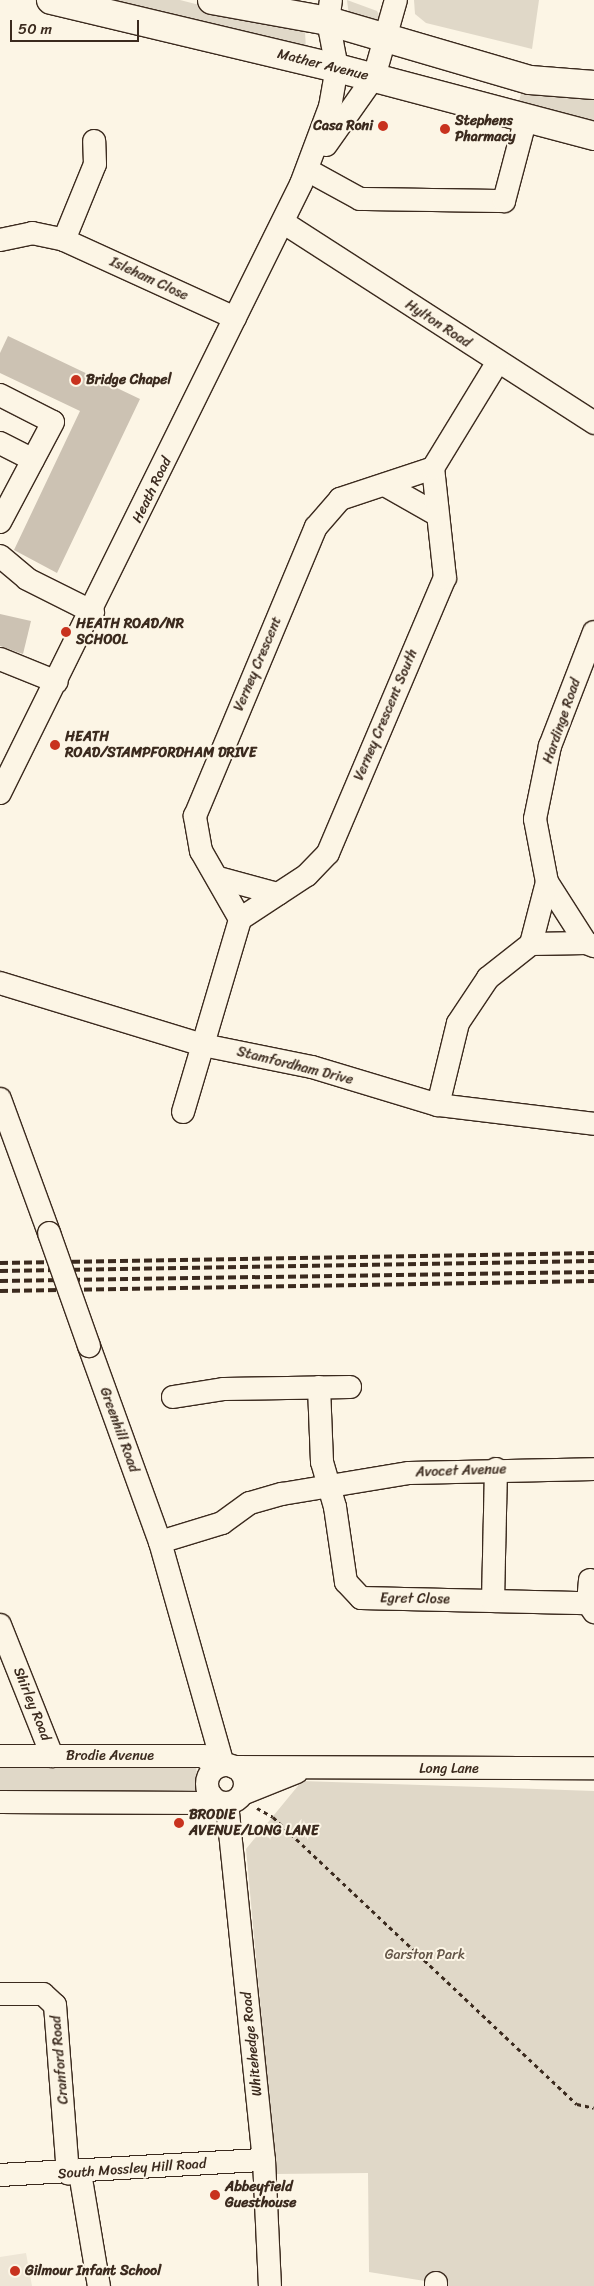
<!DOCTYPE html>
<style>
body{margin:0}
#map{position:relative;width:594px;height:2286px;overflow:hidden;background:#fcf5e5;font-family:Sriracha,sans-serif}
div>[style]{position:absolute}
.built>*{inset:0;background:#eee6d6}
.green>*{inset:0;background:#e0d8c8}
.building>*{inset:0;background:#ccc2b3}
.path>*{height:3px;margin-top:-1.5px;transform-origin:0;background:repeating-linear-gradient(90deg,#3b2a1e 0 4px,transparent 0 8px)}
.roads{filter:drop-shadow(1px 0 #3b2a1e) drop-shadow(-1px 0 #3b2a1e) drop-shadow(0 1px #3b2a1e) drop-shadow(0 -1px #3b2a1e)}
.minor>*{height:22px;margin:-11px;padding:0 11px;transform-origin:11px;border-radius:11px;background:#fcf5e5}
.minor>.ring{margin:-11px;padding:0;box-sizing:content-box;background:none;border:22px solid #fcf5e5;border-radius:50%}
.major>*{height:28px;margin:-14px;padding:0 14px;transform-origin:14px;border-radius:14px;background:#fcf5e5}
.rail>*{height:4px;margin-top:-2px;transform-origin:0;background:repeating-linear-gradient(90deg,#3b2a1e 0 8px,transparent 0 12px)}
.bridges{filter:drop-shadow(1px 0 #3b2a1e) drop-shadow(-1px 0 #3b2a1e) drop-shadow(0 1px #3b2a1e) drop-shadow(0 -1px #3b2a1e)}
.minor-bridge>*{height:22px;margin:-11px;padding:0 11px;transform-origin:11px;border-radius:11px;background:#fcf5e5}
.dots>*{width:14px;height:14px;translate:-50% -50%;box-sizing:border-box;border:2px solid #fcf5e5;border-radius:50%}
span{translate:-50% -50%;white-space:nowrap;text-align:center;line-height:1.15;-webkit-text-stroke:4px #fcf5e5;paint-order:stroke}
.street-label{font-size:14px;color:#3b2a1e}
.poi-label{font-size:14px;color:#3b2a1e;font-weight:700}
.left{translate:0 -50%;text-align:left}
.right{translate:-100% -50%;text-align:right}
.park-label{font-size:14px;color:#645648}
.scale{position:absolute;left:10px;top:20px;width:129px;height:22px;box-sizing:border-box;border:2px solid #3b2a1e;border-top:0;padding-left:6px;font-size:15px;line-height:18px;white-space:nowrap;color:#3b2a1e;-webkit-text-stroke:4px #fcf5e5;paint-order:stroke}
</style>
<div id="map">
<div class="built">
<i style="clip-path:polygon(26px 2253px,32px 2286px,0 2286px,0 2257px)"></i>
</div>
<div class="green">
<i style="clip-path:polygon(79px 0,180px 0,305px 32px,306px 49px)"></i>
<i style="clip-path:polygon(347px 0,377px 11px,380px 17px,374px 23px,349px 16px)"></i>
<i style="clip-path:polygon(414px 0,539px 0,532px 49px,426px 23px,415px 14px)"></i>
<i style="clip-path:polygon(523px 87px,594px 97px,594px 128px,517px 108px)"></i>
<i style="clip-path:polygon(196px 1763px,198px 1793px,0 1792px,0 1764px)"></i>
<i style="clip-path:polygon(302px 1781px,594px 1791px,594px 2286px,432px 2286px,431px 2282px,369px 2272px,368px 2173px,276px 2174px,246px 1849px)"></i>
</div>
<div class="building">
<i style="clip-path:polygon(8px 336px,140px 399px,57px 573px,14px 550px,80px 411px,0 373px,0 353px)"></i>
<i style="clip-path:polygon(0 614px,31px 621px,23px 654px,0 646px)"></i>
</div>
<div class="path">
<i style="left:257px;top:1808px;width:18px;rotate:29deg"></i>
<i style="left:273px;top:1817px;width:418px;rotate:43.4deg"></i>
<i style="left:577px;top:2104px;width:17px;rotate:13deg"></i>
</div>
<div class="roads">
<div class="minor">
<i style="left:326px;top:145px;width:83px;rotate:-54.8deg"></i>
<i style="left:374px;top:77px;width:80px;rotate:-74.1deg"></i>
<i style="left:309px;top:171px;width:58px;rotate:28.8deg"></i>
<i style="left:360px;top:199px;width:144px;rotate:0.8deg"></i>
<i style="left:504px;top:201px;width:86px;rotate:-75.2deg"></i>
<i style="left:284px;top:223px;width:369px;rotate:32.8deg"></i>
<i style="left:0;top:240px;width:33px;rotate:-12deg"></i>
<i style="left:32px;top:233px;width:33px;rotate:12deg"></i>
<i style="left:64px;top:240px;width:188px;rotate:24.5deg"></i>
<i style="left:64px;top:240px;width:82px;rotate:-67.8deg"></i>
<i style="left:95px;top:164px;width:23px;rotate:-92deg"></i>
<i style="left:0;top:395px;width:59px;rotate:27deg"></i>
<i style="left:53px;top:422px;width:113px;rotate:117.9deg"></i>
<i style="left:0;top:443px;width:37px;rotate:27deg"></i>
<i style="left:385px;top:485px;width:59px;rotate:29.6deg"></i>
<i style="left:0;top:556px;width:35px;rotate:40deg"></i>
<i style="left:27px;top:579px;width:74px;rotate:26.6deg"></i>
<i style="left:0;top:659px;width:61px;rotate:22deg"></i>
<i style="left:0;top:793px;width:679px;rotate:-63.7deg"></i>
<i style="left:301px;top:184px;width:82px;rotate:-69.4deg"></i>
<i style="left:330px;top:107px;width:40px;rotate:-80deg"></i>
<i style="left:337px;top:68px;width:48px;rotate:-100.8deg"></i>
<i style="left:328px;top:21px;width:21px;rotate:-82deg"></i>
<i style="left:219px;top:878px;width:61px;rotate:15.2deg"></i>
<i style="left:547px;top:882px;width:72px;rotate:57.4deg"></i>
<i style="left:586px;top:943px;width:9px;rotate:21deg"></i>
<i style="left:240px;top:919px;width:80px;rotate:-33.3deg"></i>
<i style="left:307px;top:875px;width:30px;rotate:-46deg"></i>
<i style="left:328px;top:853px;width:299px;rotate:-67deg"></i>
<i style="left:445px;top:578px;width:111px;rotate:-96.2deg"></i>
<i style="left:531px;top:944px;width:55px;rotate:-1deg"></i>
<i style="left:0;top:983px;width:212px;rotate:17deg"></i>
<i style="left:203px;top:1045px;width:111px;rotate:11.4deg"></i>
<i style="left:312px;top:1067px;width:132px;rotate:16.8deg"></i>
<i style="left:438px;top:1105px;width:157px;rotate:6.9deg"></i>
<i style="left:0;top:1099px;width:143px;rotate:69.9deg"></i>
<i style="left:438px;top:1105px;width:84px;rotate:-76.3deg"></i>
<i style="left:458px;top:1023px;width:54px;rotate:-56.3deg"></i>
<i style="left:488px;top:978px;width:55px;rotate:-38.3deg"></i>
<i style="left:531px;top:944px;width:64px;rotate:-75.5deg"></i>
<i style="left:547px;top:882px;width:64px;rotate:-100.8deg"></i>
<i style="left:535px;top:819px;width:75px;rotate:-78.4deg"></i>
<i style="left:550px;top:746px;width:122px;rotate:-68.9deg"></i>
<i style="left:183px;top:1112px;width:201px;rotate:-73.5deg"></i>
<i style="left:240px;top:919px;width:78px;rotate:-119.8deg"></i>
<i style="left:201px;top:851px;width:36px;rotate:-100deg"></i>
<i style="left:195px;top:816px;width:313px;rotate:-67.3deg"></i>
<i style="left:316px;top:527px;width:37px;rotate:-49deg"></i>
<i style="left:340px;top:499px;width:98px;rotate:-18.4deg"></i>
<i style="left:433px;top:468px;width:123px;rotate:-58.6deg"></i>
<i style="left:89px;top:1346px;width:208px;rotate:70.1deg"></i>
<i style="left:160px;top:1542px;width:232px;rotate:74.2deg"></i>
<i style="left:319px;top:1387px;width:75px;rotate:87.7deg"></i>
<i style="left:322px;top:1462px;width:47px;rotate:73.9deg"></i>
<i style="left:335px;top:1507px;width:76px;rotate:81.7deg"></i>
<i style="left:346px;top:1582px;width:22px;rotate:47deg"></i>
<i style="left:361px;top:1598px;width:227px;rotate:1.3deg"></i>
<i style="left:173px;top:1397px;width:52px;rotate:-8.9deg"></i>
<i style="left:224px;top:1389px;width:126px;rotate:-0.9deg"></i>
<i style="left:160px;top:1542px;width:65px;rotate:-17deg"></i>
<i style="left:222px;top:1523px;width:34px;rotate:-36deg"></i>
<i style="left:250px;top:1503px;width:33px;rotate:-16deg"></i>
<i style="left:282px;top:1494px;width:129px;rotate:-9.4deg"></i>
<i style="left:409px;top:1473px;width:185px;rotate:-1.2deg"></i>
<i style="left:590px;top:1580px;width:23px;rotate:95deg"></i>
<i style="left:588px;top:1603px;width:11px;rotate:56deg"></i>
<i style="left:493px;top:1601px;width:132px;rotate:-88.7deg"></i>
<i style="left:0;top:1625px;width:141px;rotate:68.3deg"></i>
<i style="left:0;top:1756px;width:203px"></i>
<i style="left:203px;top:1756px;width:18px;rotate:38deg"></i>
<i class="ring" style="left:207px;top:1765px;width:16px;height:16px"></i>
<i style="left:234px;top:1767px;width:360px;rotate:0.2deg"></i>
<i style="left:242px;top:1794px;width:59px;rotate:-21.8deg"></i>
<i style="left:0;top:1802px;width:203px;rotate:0.3deg"></i>
<i style="left:203px;top:1803px;width:11px;rotate:-41deg"></i>
<i style="left:227px;top:1803px;width:359px;rotate:84.1deg"></i>
<i style="left:264px;top:2160px;width:126px;rotate:87.3deg"></i>
<i style="left:0;top:1994px;width:43px"></i>
<i style="left:43px;top:1994px;width:16px;rotate:43deg"></i>
<i style="left:55px;top:2005px;width:169px;rotate:85.6deg"></i>
<i style="left:80px;top:2173px;width:115px;rotate:80.5deg"></i>
<i style="left:0;top:2175px;width:264px;rotate:-3.3deg"></i>
<i style="left:436px;top:2283px;width:3px;rotate:90deg"></i>
</div>
<div class="major">
<i style="left:51px;top:0;width:294px;rotate:13.4deg"></i>
<i style="left:337px;top:68px;width:266px;rotate:14.8deg"></i>
<i style="left:212px;top:0;width:118px;rotate:10.3deg"></i>
<i style="left:328px;top:21px;width:210px;rotate:16.3deg"></i>
<i style="left:530px;top:80px;width:64px;rotate:4.5deg"></i>
</div>
</div>
<div class="rail">
<i style="left:0;top:1263px;width:594px;rotate:-0.96deg"></i>
<i style="left:0;top:1271px;width:594px;rotate:-0.96deg"></i>
<i style="left:0;top:1281px;width:594px;rotate:-0.87deg"></i>
<i style="left:0;top:1291px;width:594px;rotate:-0.96deg"></i>
</div>
<div class="bridges">
<div class="minor-bridge">
<i style="left:49px;top:1233px;width:120px;rotate:70.5deg"></i>
</div>
</div>
<div class="dots">
<i style="left:383px;top:126px;background:#c8321e"></i>
<i style="left:445px;top:129px;background:#c8321e"></i>
<i style="left:76px;top:380px;background:#c8321e"></i>
<i style="left:66px;top:632px;background:#c8321e"></i>
<i style="left:55px;top:745px;background:#c8321e"></i>
<i style="left:179px;top:1823px;background:#c8321e"></i>
<i style="left:215px;top:2195px;background:#c8321e"></i>
<i style="left:15px;top:2271px;background:#c8321e"></i>
</div>
<div class="street-label">
<span style="left:323px;top:65px;rotate:14deg">Mather Avenue</span>
<span style="left:149px;top:279px;rotate:25deg">Isleham Close</span>
<span style="left:438px;top:324px;rotate:33deg">Hylton Road</span>
<span style="left:152px;top:490px;rotate:-64deg">Heath Road</span>
<span style="left:258px;top:664px;rotate:-67deg">Verney Crescent</span>
<span style="left:386px;top:715px;rotate:-67deg">Verney Crescent South</span>
<span style="left:562px;top:721px;rotate:-71deg">Hardinge Road</span>
<span style="left:295px;top:1066px;rotate:14deg">Stamfordham Drive</span>
<span style="left:119px;top:1430px;rotate:70deg">Greenhill Road</span>
<span style="left:461px;top:1471px;rotate:-2deg">Avocet Avenue</span>
<span style="left:415px;top:1599px;rotate:1deg">Egret Close</span>
<span style="left:32px;top:1704px;rotate:68deg">Shirley Road</span>
<span style="left:110px;top:1756px">Brodie Avenue</span>
<span style="left:449px;top:1769px">Long Lane</span>
<span style="left:252px;top:2044px;rotate:-96deg">Whitehedge Road</span>
<span style="left:60px;top:2060px;rotate:-95deg">Cranford Road</span>
<span style="left:132px;top:2169px;rotate:-4deg">South Mossley Hill Road</span>
</div>
<div class="poi-label">
<span class="left" style="left:455px;top:129px">Stephens<br>Pharmacy</span>
<span class="right" style="left:373px;top:126px">Casa Roni</span>
<span class="left" style="left:86px;top:380px">Bridge Chapel</span>
<span class="left" style="left:76px;top:632px">HEATH ROAD/NR<br>SCHOOL</span>
<span class="left" style="left:65px;top:745px">HEATH<br>ROAD/STAMPFORDHAM DRIVE</span>
<span class="left" style="left:189px;top:1823px">BRODIE<br>AVENUE/LONG LANE</span>
<span class="left" style="left:225px;top:2195px">Abbeyfield<br>Guesthouse</span>
<span class="left" style="left:25px;top:2271px">Gilmour Infant School</span>
</div>
<div class="park-label">
<span style="left:425px;top:1955px">Garston Park</span>
</div>
<div class="scale">50 m</div>
</div>
